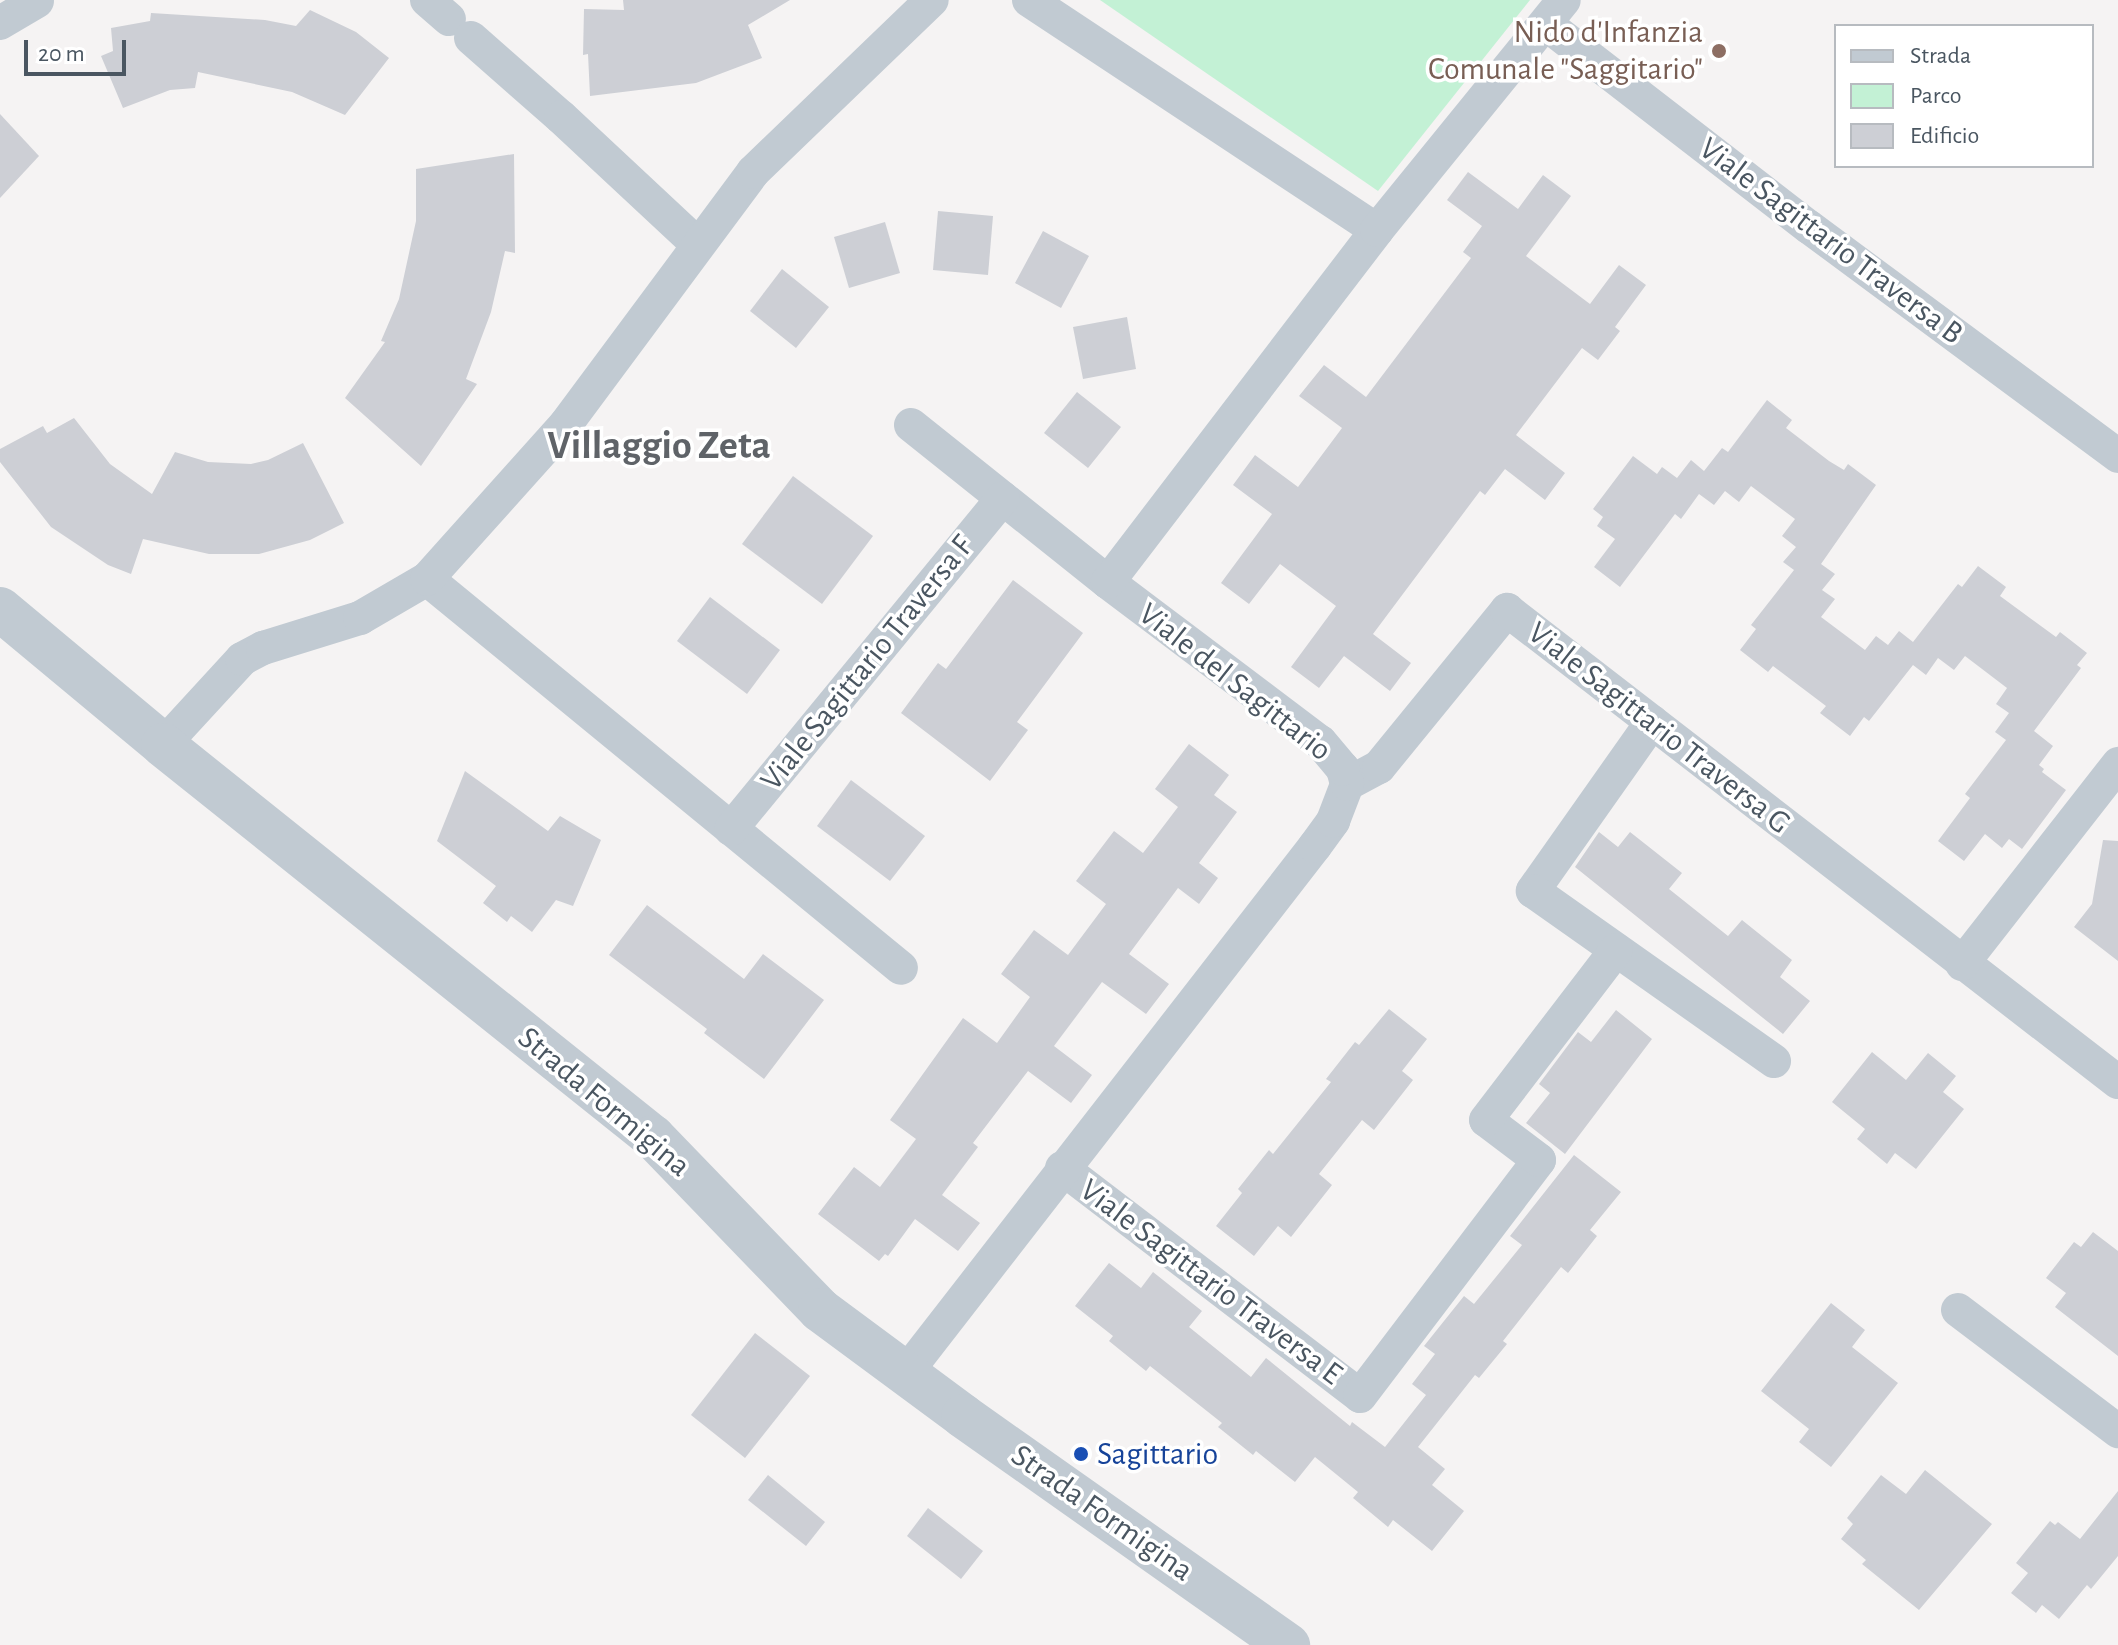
<!DOCTYPE html>
<style>
body{margin:0}
#map{position:relative;width:2118px;height:1645px;overflow:hidden;background:#f5f3f3;font-family:"Alegreya Sans",sans-serif}
div>[style]{position:absolute}
.green>*{inset:0;background:#c3f1d5}
.building>*{inset:0;background:#cdcfd5}
.minor>*{height:34px;margin:-17px;padding:0 17px;transform-origin:17px;border-radius:17px;background:#c1cad2}
.tertiary>*{height:44px;margin:-22px;padding:0 22px;transform-origin:22px;border-radius:22px;background:#c1cad2}
.dots>*{width:22px;height:22px;translate:-50% -50%;box-sizing:border-box;border:4px solid #fff;border-radius:50%}
span{translate:-50% -50%;white-space:nowrap;text-align:center;line-height:1.15;-webkit-text-stroke:7px #fff;paint-order:stroke}
.education-label{font-size:32px;color:#785e54}
.right{translate:-100% -50%;text-align:right}
.street-label{font-size:32px;color:#4a5661}
.transit-label{font-size:32px;color:#164399}
.left{translate:0 -50%;text-align:left}
.district-label{font-size:40px;color:#5f6368;font-weight:700}
.legend{position:absolute;left:1834px;top:24px;width:260px;height:144px;box-sizing:border-box;background:#fff;border:2px solid #b7bbc0;margin:0;padding:10px 14px;list-style:none;font-size:24px;color:#4a5661}
.legend li{display:flex;align-items:center;gap:16px;height:40px}
.legend b{width:40px;border:2px solid #b7bbc0}
.scale{position:absolute;left:24px;top:40px;width:102px;height:36px;box-sizing:border-box;border:4px solid #4a5661;border-top:0;padding-left:10px;font-size:24px;line-height:28px;white-space:nowrap;color:#4a5661;-webkit-text-stroke:6px #fff;paint-order:stroke}
</style>
<div id="map">
<div class="green">
<i style="clip-path:polygon(1100px 0,1530px 0,1378px 191px)"></i>
</div>
<div class="building">
<i style="clip-path:polygon(623px 0,790px 0,748px 25px,762px 58px,696px 83px,590px 96px,588px 54px,583px 55px,584px 9px,624px 10px)"></i>
<i style="clip-path:polygon(310px 10px,356px 32px,389px 58px,345px 115px,292px 92px,198px 72px,195px 88px,170px 90px,123px 108px,101px 56px,113px 51px,111px 28px,150px 21px,151px 13px,265px 20px,296px 26px)"></i>
<i style="clip-path:polygon(0 114px,39px 156px,0 198px)"></i>
<i style="clip-path:polygon(514px 154px,515px 253px,505px 251px,491px 312px,466px 379px,477px 384px,421px 466px,345px 398px,385px 342px,381px 341px,399px 299px,416px 221px,416px 169px)"></i>
<i style="clip-path:polygon(1468px 172px,1518px 209px,1543px 175px,1571px 196px,1526px 256px,1590px 304px,1619px 265px,1646px 285px,1615px 327px,1620px 331px,1598px 360px,1582px 348px,1516px 435px,1565px 473px,1545px 500px,1505px 469px,1485px 495px,1480px 491px,1373px 634px,1411px 663px,1390px 691px,1344px 656px,1319px 688px,1291px 667px,1336px 606px,1280px 564px,1249px 604px,1221px 583px,1272px 514px,1233px 485px,1255px 455px,1298px 487px,1342px 428px,1299px 396px,1324px 365px,1366px 397px,1471px 258px,1463px 252px,1482px 226px,1447px 200px)"></i>
<i style="clip-path:polygon(938px 211px,993px 216px,988px 275px,933px 270px)"></i>
<i style="clip-path:polygon(885px 222px,900px 273px,849px 288px,834px 237px)"></i>
<i style="clip-path:polygon(1043px 231px,1089px 256px,1061px 308px,1015px 283px)"></i>
<i style="clip-path:polygon(782px 269px,829px 307px,796px 348px,750px 311px)"></i>
<i style="clip-path:polygon(1127px 317px,1136px 369px,1083px 379px,1073px 327px)"></i>
<i style="clip-path:polygon(1077px 392px,1121px 427px,1088px 468px,1044px 433px)"></i>
<i style="clip-path:polygon(1767px 400px,1792px 420px,1786px 428px,1829px 461px,1844px 470px,1848px 464px,1876px 485px,1821px 564px,1835px 574px,1822px 590px,1835px 599px,1821px 617px,1865px 650px,1876px 636px,1888px 645px,1899px 631px,1913px 642px,1958px 584px,1962px 587px,1978px 566px,2006px 587px,2000px 596px,2056px 637px,2060px 632px,2087px 653px,2077px 665px,2081px 668px,2034px 731px,2053px 746px,2039px 765px,2044px 769px,2042px 772px,2066px 790px,2022px 849px,2009px 839px,2002px 848px,1985px 834px,1964px 861px,1938px 841px,1970px 798px,1965px 794px,2006px 740px,1995px 732px,2009px 713px,1996px 704px,2007px 688px,1965px 656px,1954px 670px,1938px 658px,1926px 675px,1913px 665px,1869px 721px,1864px 717px,1850px 736px,1820px 713px,1826px 706px,1773px 666px,1768px 672px,1740px 650px,1756px 629px,1751px 625px,1794px 570px,1783px 562px,1796px 547px,1782px 536px,1795px 519px,1751px 486px,1739px 502px,1725px 491px,1714px 505px,1699px 494px,1681px 519px,1675px 514px,1620px 587px,1594px 567px,1615px 539px,1597px 526px,1603px 517px,1593px 509px,1633px 456px,1657px 474px,1662px 467px,1677px 478px,1691px 460px,1704px 471px,1722px 448px,1728px 452px)"></i>
<i style="clip-path:polygon(74px 418px,110px 464px,152px 494px,175px 452px,208px 462px,251px 464px,268px 460px,303px 443px,344px 523px,310px 540px,259px 554px,209px 554px,143px 539px,131px 574px,108px 565px,51px 527px,0 462px,0 449px,43px 426px,47px 433px)"></i>
<i style="clip-path:polygon(793px 476px,873px 536px,822px 604px,742px 544px)"></i>
<i style="clip-path:polygon(1013px 580px,1083px 633px,1017px 722px,1028px 730px,990px 781px,901px 713px,938px 663px,946px 669px)"></i>
<i style="clip-path:polygon(710px 597px,780px 650px,747px 694px,677px 641px)"></i>
<i style="clip-path:polygon(1189px 744px,1229px 775px,1214px 795px,1237px 812px,1199px 863px,1218px 878px,1199px 904px,1178px 888px,1129px 954px,1169px 984px,1146px 1014px,1102px 982px,1054px 1046px,1092px 1075px,1071px 1103px,1028px 1071px,973px 1143px,978px 1147px,942px 1195px,980px 1223px,958px 1251px,915px 1219px,888px 1256px,885px 1254px,879px 1261px,818px 1214px,854px 1167px,880px 1187px,916px 1139px,890px 1120px,963px 1018px,997px 1043px,1030px 997px,1001px 974px,1034px 930px,1068px 955px,1106px 904px,1076px 881px,1114px 831px,1143px 853px,1178px 807px,1155px 789px)"></i>
<i style="clip-path:polygon(465px 771px,548px 831px,560px 816px,601px 840px,573px 906px,556px 900px,532px 932px,511px 916px,507px 922px,483px 903px,496px 886px,437px 841px)"></i>
<i style="clip-path:polygon(851px 780px,925px 836px,890px 881px,817px 826px)"></i>
<i style="clip-path:polygon(1599px 832px,1618px 847px,1630px 832px,1682px 873px,1669px 889px,1728px 936px,1742px 920px,1792px 960px,1780px 977px,1810px 1001px,1783px 1034px,1575px 867px)"></i>
<i style="clip-path:polygon(2103px 840px,2118px 841px,2118px 961px,2074px 927px,2092px 904px)"></i>
<i style="clip-path:polygon(647px 905px,744px 979px,763px 954px,824px 1000px,764px 1079px,704px 1033px,707px 1029px,609px 955px)"></i>
<i style="clip-path:polygon(1389px 1009px,1427px 1039px,1402px 1071px,1413px 1080px,1374px 1130px,1362px 1120px,1319px 1174px,1332px 1185px,1291px 1237px,1278px 1226px,1254px 1256px,1216px 1226px,1242px 1193px,1238px 1189px,1269px 1150px,1273px 1154px,1331px 1082px,1326px 1079px,1355px 1042px,1359px 1045px)"></i>
<i style="clip-path:polygon(1616px 1010px,1652px 1039px,1565px 1154px,1526px 1123px,1550px 1093px,1539px 1084px,1578px 1032px,1591px 1042px)"></i>
<i style="clip-path:polygon(1872px 1052px,1906px 1080px,1928px 1053px,1956px 1076px,1943px 1092px,1964px 1109px,1916px 1169px,1895px 1153px,1887px 1164px,1857px 1139px,1865px 1129px,1832px 1102px)"></i>
<i style="clip-path:polygon(1574px 1155px,1621px 1192px,1590px 1230px,1597px 1236px,1568px 1273px,1561px 1267px,1503px 1341px,1507px 1344px,1479px 1378px,1475px 1375px,1418px 1447px,1445px 1469px,1432px 1485px,1464px 1511px,1432px 1551px,1393px 1520px,1388px 1527px,1353px 1498px,1358px 1492px,1315px 1457px,1295px 1482px,1256px 1451px,1253px 1455px,1218px 1427px,1222px 1423px,1150px 1366px,1146px 1371px,1109px 1341px,1113px 1336px,1075px 1306px,1109px 1263px,1141px 1288px,1153px 1272px,1202px 1311px,1189px 1327px,1251px 1377px,1266px 1358px,1350px 1426px,1352px 1422px,1385px 1447px,1426px 1395px,1412px 1384px,1435px 1354px,1424px 1346px,1464px 1296px,1474px 1304px,1522px 1245px,1510px 1236px)"></i>
<i style="clip-path:polygon(2093px 1232px,2118px 1251px,2118px 1356px,2055px 1307px,2066px 1293px,2046px 1278px,2074px 1242px,2081px 1247px)"></i>
<i style="clip-path:polygon(1831px 1303px,1865px 1330px,1852px 1347px,1898px 1383px,1831px 1467px,1799px 1442px,1809px 1429px,1761px 1391px)"></i>
<i style="clip-path:polygon(755px 1333px,810px 1376px,745px 1458px,691px 1415px)"></i>
<i style="clip-path:polygon(1925px 1470px,1992px 1524px,1919px 1610px,1862px 1564px,1866px 1560px,1841px 1539px,1853px 1524px,1847px 1518px,1881px 1475px,1906px 1494px)"></i>
<i style="clip-path:polygon(768px 1475px,825px 1522px,806px 1546px,748px 1500px)"></i>
<i style="clip-path:polygon(2118px 1491px,2118px 1556px,2091px 1589px,2087px 1585px,2059px 1619px,2042px 1605px,2036px 1613px,2011px 1593px,2028px 1573px,2016px 1563px,2050px 1521px,2055px 1525px,2058px 1522px,2080px 1539px)"></i>
<i style="clip-path:polygon(928px 1508px,983px 1551px,961px 1579px,907px 1536px)"></i>
</div>
<div class="minor">
<i style="left:427px;top:0;width:29px;rotate:41deg"></i>
<i style="left:1029px;top:0;width:417px;rotate:33.5deg"></i>
<i style="left:0;top:23px;width:43px;rotate:-30.7deg"></i>
<i style="left:1546px;top:24px;width:332px;rotate:37.7deg"></i>
<i style="left:1809px;top:227px;width:385px;rotate:36.5deg"></i>
<i style="left:471px;top:38px;width:120px;rotate:41.3deg"></i>
<i style="left:561px;top:117px;width:186px;rotate:43deg"></i>
<i style="left:911px;top:425px;width:252px;rotate:38.6deg"></i>
<i style="left:427px;top:579px;width:613px;rotate:39.37deg"></i>
<i style="left:1652px;top:722px;width:207px;rotate:125.2deg"></i>
<i style="left:1533px;top:891px;width:295px;rotate:35.2deg"></i>
<i style="left:163px;top:745px;width:117px;rotate:-47.4deg"></i>
<i style="left:242px;top:659px;width:24px;rotate:-28deg"></i>
<i style="left:263px;top:648px;width:102px;rotate:-17.2deg"></i>
<i style="left:360px;top:618px;width:78px;rotate:-30.2deg"></i>
<i style="left:427px;top:579px;width:208px;rotate:-48.1deg"></i>
<i style="left:566px;top:424px;width:314px;rotate:-53.4deg"></i>
<i style="left:753px;top:172px;width:248px;rotate:-43.9deg"></i>
<i style="left:1347px;top:784px;width:36px;rotate:-28deg"></i>
<i style="left:1379px;top:767px;width:203px;rotate:-50.8deg"></i>
<i style="left:1507px;top:610px;width:772px;rotate:37.69deg"></i>
<i style="left:731px;top:829px;width:428px;rotate:-50.6deg"></i>
<i style="left:1962px;top:964px;width:254px;rotate:-52deg"></i>
<i style="left:1062px;top:1168px;width:375px;rotate:37.4deg"></i>
<i style="left:1360px;top:1396px;width:296px;rotate:-52.8deg"></i>
<i style="left:1539px;top:1160px;width:66px;rotate:-143deg"></i>
<i style="left:1486px;top:1120px;width:214px;rotate:-52.6deg"></i>
<i style="left:1958px;top:1310px;width:201px;rotate:37.1deg"></i>
<i style="left:905px;top:1374px;width:668px;rotate:-52.17deg"></i>
<i style="left:1315px;top:846px;width:31px;rotate:-54deg"></i>
<i style="left:1333px;top:821px;width:40px;rotate:-69deg"></i>
<i style="left:1347px;top:784px;width:16px;rotate:-105deg"></i>
<i style="left:1343px;top:769px;width:35px;rotate:-130deg"></i>
<i style="left:1320px;top:742px;width:266px;rotate:-143deg"></i>
<i style="left:1108px;top:582px;width:443px;rotate:-52.6deg"></i>
<i style="left:1377px;top:230px;width:296px;rotate:-50.9deg"></i>
</div>
<div class="tertiary">
<i style="left:0;top:609px;width:212px;rotate:39.8deg"></i>
<i style="left:163px;top:745px;width:628px;rotate:38.66deg"></i>
<i style="left:653px;top:1137px;width:240px;rotate:46deg"></i>
<i style="left:820px;top:1310px;width:178px;rotate:36.5deg"></i>
<i style="left:963px;top:1416px;width:398px;rotate:35.2deg"></i>
</div>
<div class="dots">
<i style="left:1719px;top:51px;background:#8d6e63"></i>
<i style="left:1081px;top:1454px;background:#1a4fb4"></i>
</div>
<div class="education-label">
<span class="right" style="left:1703px;top:51px">Nido d'Infanzia<br>Comunale "Saggitario"</span>
</div>
<div class="street-label">
<span style="left:1831px;top:241px;rotate:37deg">Viale Sagittario Traversa B</span>
<span style="left:867px;top:663px;rotate:-51deg">Viale Sagittario Traversa F</span>
<span style="left:1235px;top:682px;rotate:38deg">Viale del Sagittario</span>
<span style="left:1659px;top:728px;rotate:38deg">Viale Sagittario Traversa G</span>
<span style="left:604px;top:1102px;rotate:40deg">Strada Formigina</span>
<span style="left:1211px;top:1282px;rotate:37deg">Viale Sagittario Traversa E</span>
<span style="left:1102px;top:1513px;rotate:35deg">Strada Formigina</span>
</div>
<div class="transit-label">
<span class="left" style="left:1097px;top:1454px">Sagittario</span>
</div>
<div class="district-label">
<span style="left:659px;top:446px">Villaggio Zeta</span>
</div>
<ul class="legend">
<li><b style="height:10px;background:#c1cad2"></b>Strada</li>
<li><b style="height:22px;background:#c3f1d5"></b>Parco</li>
<li><b style="height:22px;background:#cdcfd5"></b>Edificio</li>
</ul>
<div class="scale">20 m</div>
</div>
